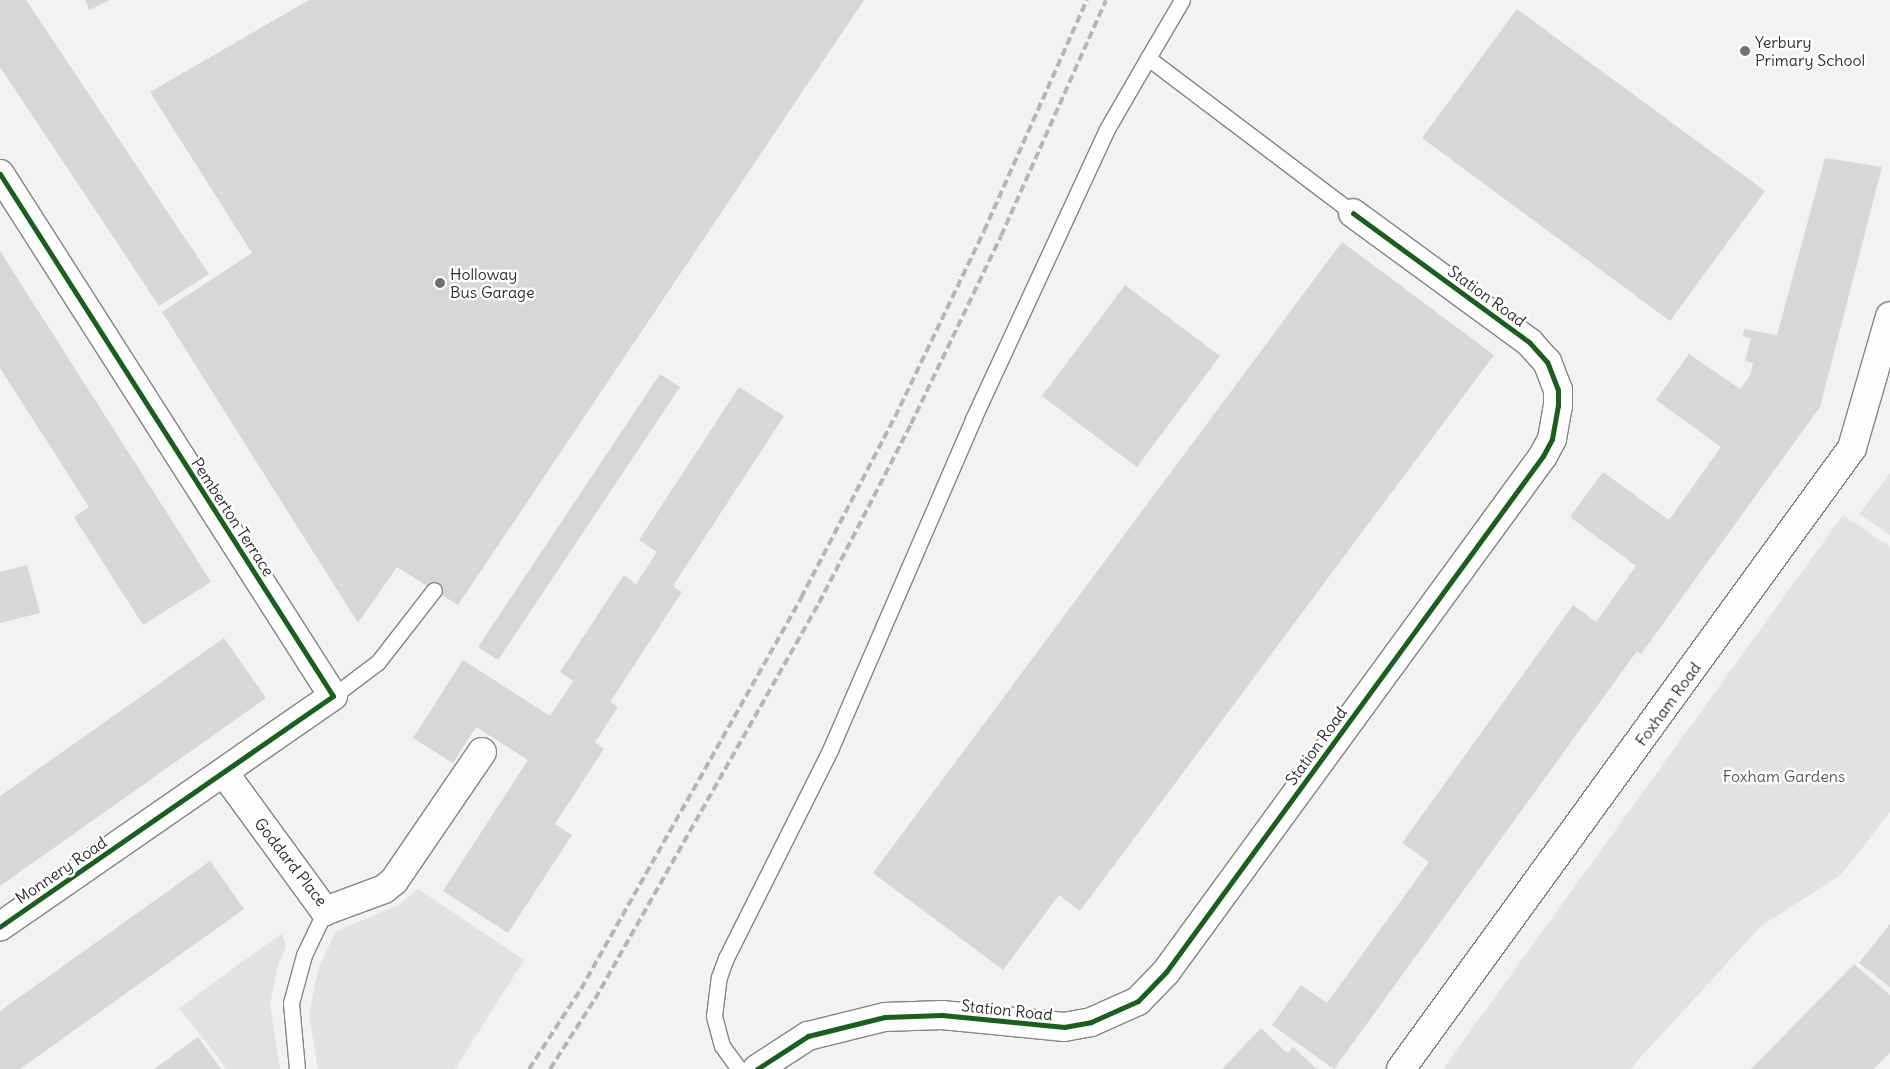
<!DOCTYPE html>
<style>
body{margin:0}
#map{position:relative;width:1890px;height:1069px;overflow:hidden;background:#f2f2f2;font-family:Delius,sans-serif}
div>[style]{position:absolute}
.green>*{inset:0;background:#e2e2e2}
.building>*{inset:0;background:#d7d7d7}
.roads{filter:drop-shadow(1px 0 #858585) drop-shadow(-1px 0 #858585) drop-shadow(0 1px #858585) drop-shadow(0 -1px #858585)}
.lane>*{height:15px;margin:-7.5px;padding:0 7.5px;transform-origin:7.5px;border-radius:7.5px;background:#fdfdfd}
.street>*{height:28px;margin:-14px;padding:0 14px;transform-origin:14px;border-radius:14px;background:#fdfdfd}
.rail>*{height:4px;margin-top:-2px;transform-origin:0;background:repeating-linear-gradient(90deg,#b5b5b5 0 8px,transparent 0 12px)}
.cycleway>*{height:5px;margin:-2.5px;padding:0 2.5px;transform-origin:2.5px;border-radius:2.5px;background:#1b5e20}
.dots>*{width:14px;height:14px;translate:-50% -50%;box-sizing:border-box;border:2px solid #fff;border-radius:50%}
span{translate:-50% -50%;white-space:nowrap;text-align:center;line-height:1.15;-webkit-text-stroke:5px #fff;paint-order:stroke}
.poi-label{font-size:16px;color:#2b2b2b}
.left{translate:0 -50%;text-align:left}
.street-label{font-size:16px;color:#2b2b2b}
.park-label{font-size:16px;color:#565656}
</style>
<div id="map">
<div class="green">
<i style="clip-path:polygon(1890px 473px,1890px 535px,1859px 514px)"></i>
<i style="clip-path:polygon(1843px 515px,1890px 547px,1890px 812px,1841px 875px,1761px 926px,1630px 1069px,1443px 1069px)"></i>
<i style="clip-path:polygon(418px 889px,524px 960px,455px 1069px,318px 1069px,309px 1015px,318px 970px,335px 932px,398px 905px)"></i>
<i style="clip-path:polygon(282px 933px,286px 947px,278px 965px,270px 1005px,280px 1069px,227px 1069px,179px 1008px)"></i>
</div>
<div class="building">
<i style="clip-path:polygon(0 0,26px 0,209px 274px,159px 306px,0 67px)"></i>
<i style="clip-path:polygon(85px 0,110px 0,89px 10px)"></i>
<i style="clip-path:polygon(309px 0,864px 0,458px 605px,397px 567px,358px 623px,162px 312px,252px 253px,150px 92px)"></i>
<i style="clip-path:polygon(1517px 9px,1765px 191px,1670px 321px,1422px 138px)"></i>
<i style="clip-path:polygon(1825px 158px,1882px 167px,1820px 407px,1641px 654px,1637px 651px,1334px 1069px,1272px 1025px,1301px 985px,1327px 1003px,1429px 862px,1402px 843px,1573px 605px,1596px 622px,1636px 566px,1570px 517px,1603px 472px,1669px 520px,1721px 447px,1656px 400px,1689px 354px,1740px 389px,1750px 376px,1753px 363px,1745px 361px,1751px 338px,1743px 337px,1744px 329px,1777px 335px)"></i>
<i style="clip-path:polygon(1342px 242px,1494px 355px,1080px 911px,1059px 895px,1003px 970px,873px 873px)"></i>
<i style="clip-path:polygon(0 251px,211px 582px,143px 625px,74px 517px,89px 507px,0 368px)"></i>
<i style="clip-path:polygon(1125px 285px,1220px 356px,1137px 467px,1042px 396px)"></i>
<i style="clip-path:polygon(660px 374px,680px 387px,498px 660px,478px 647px)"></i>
<i style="clip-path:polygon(739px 387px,784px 416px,673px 586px,682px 592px,610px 702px,618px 707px,595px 742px,604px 749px,555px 824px,572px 835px,508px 933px,443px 891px,528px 760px,476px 727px,453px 763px,413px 738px,463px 660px,550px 716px,573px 681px,560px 672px,624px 575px,636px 584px,657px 552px,639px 540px)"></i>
<i style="clip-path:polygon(27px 565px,40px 613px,0 623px,0 572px)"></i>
<i style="clip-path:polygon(224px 638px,266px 698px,0 886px,0 796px)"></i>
<i style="clip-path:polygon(210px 861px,244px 909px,20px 1069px,0 1069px,0 1011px)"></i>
<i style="clip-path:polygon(1890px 924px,1890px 987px,1859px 963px)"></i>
<i style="clip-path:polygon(1854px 964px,1890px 995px,1890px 1053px,1874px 1069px,1751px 1069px)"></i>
<i style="clip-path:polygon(1261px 1028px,1287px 1053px,1293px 1047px,1317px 1069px,1222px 1069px)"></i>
<i style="clip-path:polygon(198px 1037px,221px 1069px,154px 1069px)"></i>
</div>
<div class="roads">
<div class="lane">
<i style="left:1182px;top:0;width:67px;rotate:120.4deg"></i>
<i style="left:1148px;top:58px;width:257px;rotate:37.1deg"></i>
<i style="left:333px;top:696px;width:56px;rotate:-37.1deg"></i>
<i style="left:378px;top:662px;width:91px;rotate:-52.1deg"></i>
<i style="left:297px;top:1069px;width:66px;rotate:-95.2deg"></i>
<i style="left:291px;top:1003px;width:50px;rotate:-74.8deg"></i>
<i style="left:304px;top:955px;width:49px;rotate:-64.5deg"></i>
<i style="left:739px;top:1069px;width:29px;rotate:-126deg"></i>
<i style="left:722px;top:1046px;width:31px;rotate:-105deg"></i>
<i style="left:714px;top:1016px;width:39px;rotate:-83deg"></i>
<i style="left:719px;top:977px;width:20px;rotate:-70deg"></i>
<i style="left:726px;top:958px;width:233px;rotate:-63.4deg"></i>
<i style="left:830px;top:750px;width:361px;rotate:-66.6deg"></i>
<i style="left:973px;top:419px;width:319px;rotate:-65.2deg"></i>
<i style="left:1107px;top:129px;width:82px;rotate:-60deg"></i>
</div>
<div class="street">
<i style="left:0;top:174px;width:619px;rotate:57.46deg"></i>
<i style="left:333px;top:696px;width:405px;rotate:145.3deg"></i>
<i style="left:225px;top:774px;width:170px;rotate:53.9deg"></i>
<i style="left:325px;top:911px;width:63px;rotate:-20.4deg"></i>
<i style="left:384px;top:889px;width:13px;rotate:-39deg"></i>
<i style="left:394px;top:881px;width:156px;rotate:-55.7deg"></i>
<i style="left:757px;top:1069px;width:61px;rotate:-32.9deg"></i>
<i style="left:808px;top:1036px;width:79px;rotate:-13.9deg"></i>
<i style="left:885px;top:1017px;width:57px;rotate:-2deg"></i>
<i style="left:942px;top:1015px;width:123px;rotate:5.6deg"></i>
<i style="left:1064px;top:1027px;width:27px;rotate:-10deg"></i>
<i style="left:1091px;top:1022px;width:51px;rotate:-24.1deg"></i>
<i style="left:1138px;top:1001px;width:40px;rotate:-46deg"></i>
<i style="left:1166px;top:972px;width:639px;rotate:-53.85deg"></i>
<i style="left:1543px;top:456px;width:19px;rotate:-62deg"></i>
<i style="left:1552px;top:439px;width:34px;rotate:-80deg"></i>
<i style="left:1558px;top:406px;width:16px;rotate:-90deg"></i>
<i style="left:1558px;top:390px;width:30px;rotate:-111deg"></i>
<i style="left:1547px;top:362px;width:27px;rotate:-132deg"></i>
<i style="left:1529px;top:342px;width:218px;rotate:-143.8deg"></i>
<i style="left:1401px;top:1069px;width:767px;rotate:-54.01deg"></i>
<i style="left:1852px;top:448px;width:137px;rotate:-73.9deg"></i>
</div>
</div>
<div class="rail">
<i style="left:529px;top:1069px;width:95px;rotate:-57deg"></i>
<i style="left:581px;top:989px;width:449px;rotate:-60.6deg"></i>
<i style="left:801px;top:598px;width:204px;rotate:-62.6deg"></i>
<i style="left:895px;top:417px;width:206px;rotate:-64.4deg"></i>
<i style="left:984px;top:231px;width:253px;rotate:-66deg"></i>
<i style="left:550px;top:1069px;width:83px;rotate:-57.3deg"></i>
<i style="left:595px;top:999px;width:455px;rotate:-60.5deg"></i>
<i style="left:819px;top:603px;width:201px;rotate:-62.8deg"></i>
<i style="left:911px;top:424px;width:208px;rotate:-64.4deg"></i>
<i style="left:1001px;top:236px;width:258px;rotate:-66deg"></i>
</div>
<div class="cycleway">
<i style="left:0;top:174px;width:619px;rotate:57.46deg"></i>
<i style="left:333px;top:696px;width:405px;rotate:145.3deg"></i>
<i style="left:757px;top:1069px;width:61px;rotate:-32.9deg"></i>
<i style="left:808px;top:1036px;width:79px;rotate:-13.9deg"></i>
<i style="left:885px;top:1017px;width:57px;rotate:-2deg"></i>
<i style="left:942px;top:1015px;width:123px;rotate:5.6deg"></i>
<i style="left:1064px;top:1027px;width:27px;rotate:-10deg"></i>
<i style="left:1091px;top:1022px;width:51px;rotate:-24.1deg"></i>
<i style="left:1138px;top:1001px;width:40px;rotate:-46deg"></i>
<i style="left:1166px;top:972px;width:639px;rotate:-53.85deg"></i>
<i style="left:1543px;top:456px;width:19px;rotate:-62deg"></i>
<i style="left:1552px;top:439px;width:34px;rotate:-80deg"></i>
<i style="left:1558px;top:406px;width:16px;rotate:-90deg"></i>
<i style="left:1558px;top:390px;width:30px;rotate:-111deg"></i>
<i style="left:1547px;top:362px;width:27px;rotate:-132deg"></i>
<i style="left:1529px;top:342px;width:218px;rotate:-143.8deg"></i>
</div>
<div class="dots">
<i style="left:1745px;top:51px;background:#717171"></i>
<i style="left:440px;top:283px;background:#717171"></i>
</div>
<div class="poi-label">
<span class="left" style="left:1755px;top:51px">Yerbury<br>Primary School</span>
<span class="left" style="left:450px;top:283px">Holloway<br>Bus Garage</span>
</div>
<div class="street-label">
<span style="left:1487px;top:296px;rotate:36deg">Station Road</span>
<span style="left:233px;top:517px;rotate:57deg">Pemberton Terrace</span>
<span style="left:1668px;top:704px;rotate:-54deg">Foxham Road</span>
<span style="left:1316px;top:746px;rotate:-54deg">Station Road</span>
<span style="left:291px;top:862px;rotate:52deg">Goddard Place</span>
<span style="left:61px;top:870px;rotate:-34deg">Monnery Road</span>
<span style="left:1007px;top:1010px;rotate:6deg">Station Road</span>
</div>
<div class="park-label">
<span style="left:1784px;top:776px">Foxham Gardens</span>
</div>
</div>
